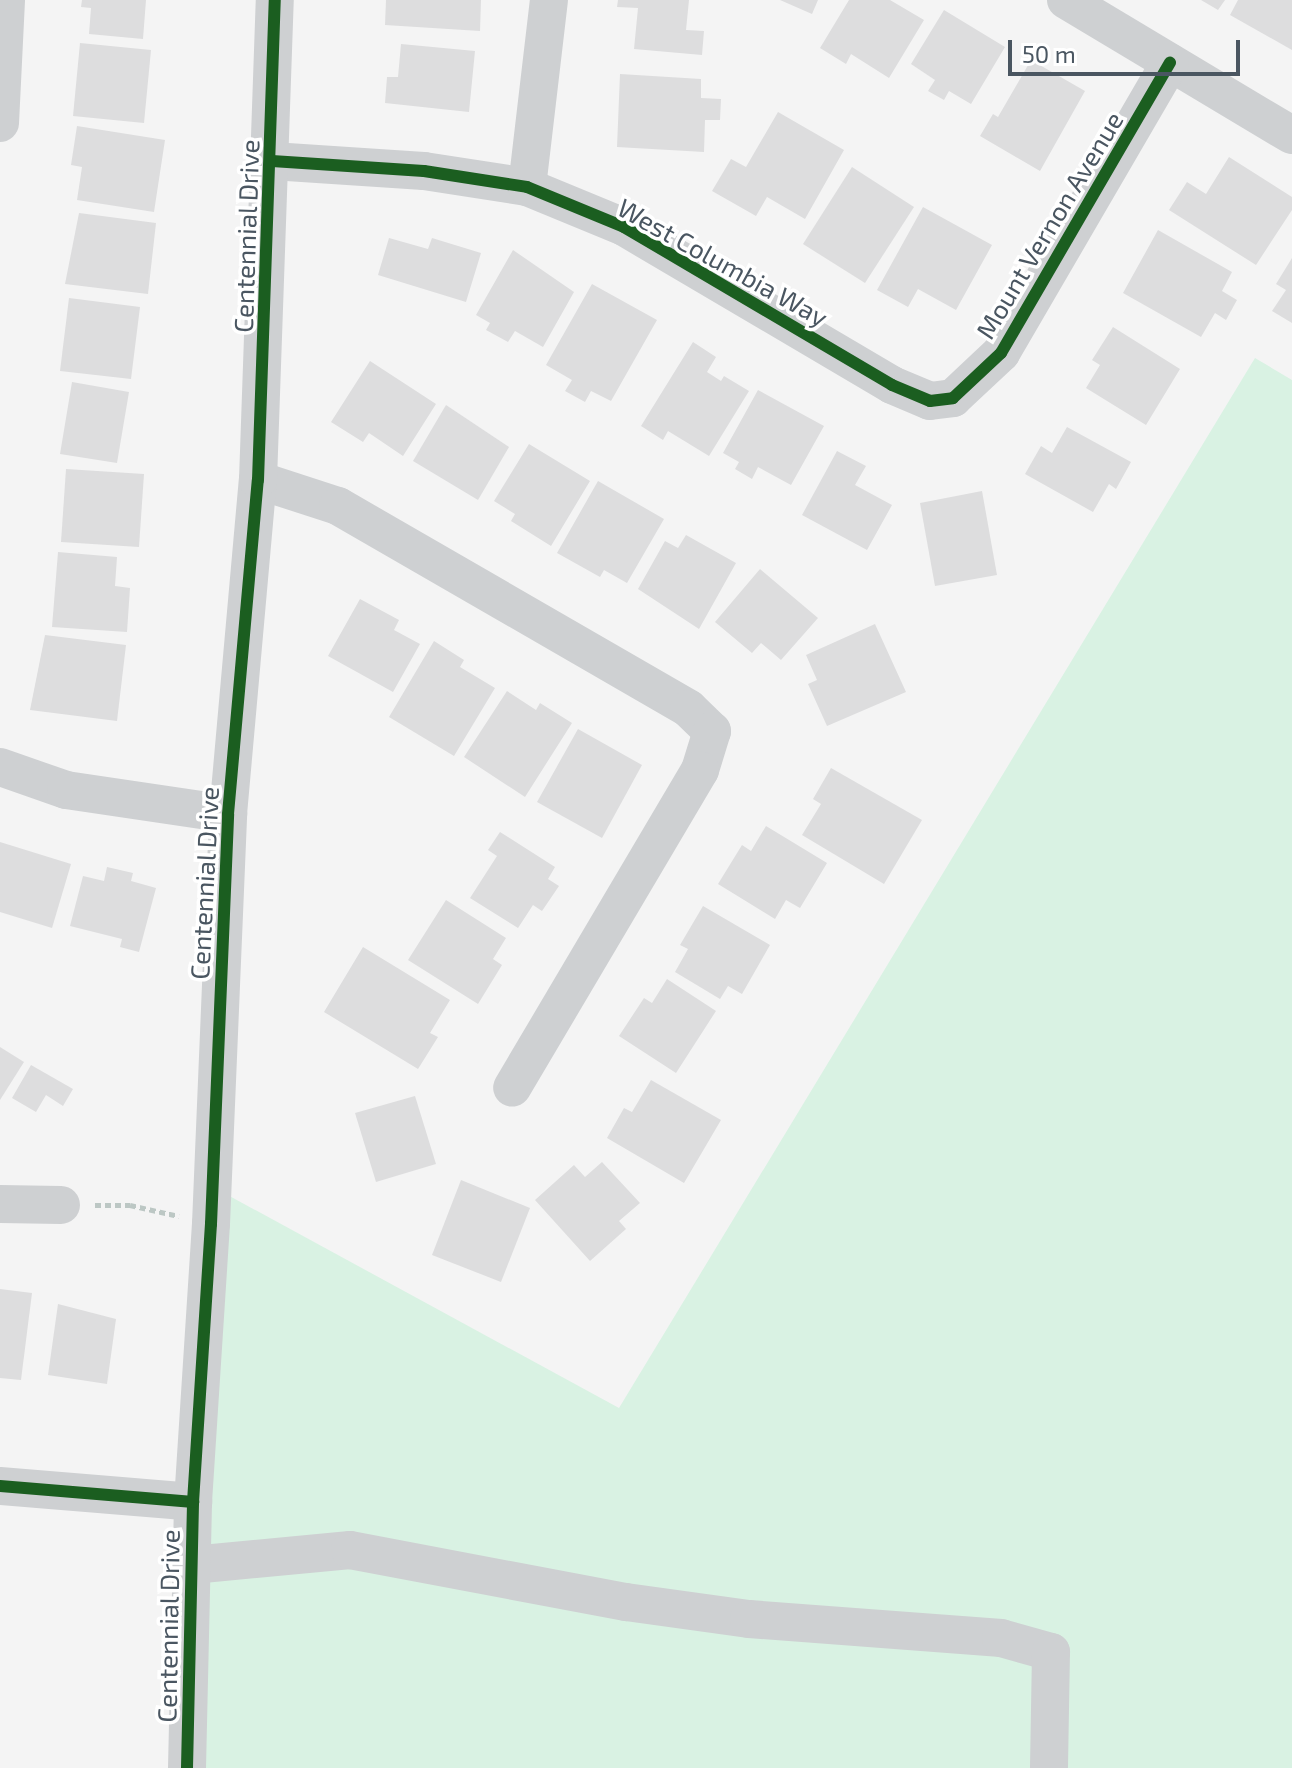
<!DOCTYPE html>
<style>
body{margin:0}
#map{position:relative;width:1292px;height:1768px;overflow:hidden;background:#f4f4f4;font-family:"Exo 2",sans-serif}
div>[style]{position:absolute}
.green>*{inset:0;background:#d9f2e3}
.building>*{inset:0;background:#ddddde}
.path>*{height:5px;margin-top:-2.5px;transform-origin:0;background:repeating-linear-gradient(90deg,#bcc7c4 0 6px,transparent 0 10px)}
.minor>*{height:38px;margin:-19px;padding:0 19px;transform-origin:19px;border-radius:19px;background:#ced0d2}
.cycleway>*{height:12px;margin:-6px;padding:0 6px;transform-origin:6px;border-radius:6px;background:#1b5e20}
span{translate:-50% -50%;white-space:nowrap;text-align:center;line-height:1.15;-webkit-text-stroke:7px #fff;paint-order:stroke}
.street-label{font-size:26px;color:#4a5661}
.scale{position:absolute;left:1008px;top:40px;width:232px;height:36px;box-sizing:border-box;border:4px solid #4a5661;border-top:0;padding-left:10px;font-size:24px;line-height:28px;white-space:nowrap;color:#4a5661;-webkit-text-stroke:6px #fff;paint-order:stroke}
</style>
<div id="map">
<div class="green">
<i style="clip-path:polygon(1255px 358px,1292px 380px,1292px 1768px,187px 1768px,213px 1187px,619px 1408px)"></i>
</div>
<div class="building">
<i style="clip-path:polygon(82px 0,146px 0,143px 39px,89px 34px,91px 8px,81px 7px)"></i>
<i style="clip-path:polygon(386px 0,481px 0,480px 31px,385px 25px)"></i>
<i style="clip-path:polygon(618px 0,689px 0,686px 30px,704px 31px,702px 55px,634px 49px,638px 8px,617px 7px)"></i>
<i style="clip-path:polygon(780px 0,818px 0,812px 14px)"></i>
<i style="clip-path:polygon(849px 0,890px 0,924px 20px,889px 78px,851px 54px,846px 64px,820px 48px)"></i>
<i style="clip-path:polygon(1201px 0,1225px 0,1218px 10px)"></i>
<i style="clip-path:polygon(1238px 0,1292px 0,1292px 50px,1230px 15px)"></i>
<i style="clip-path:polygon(944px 10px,1005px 47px,971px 104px,949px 91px,944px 100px,928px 91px,935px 80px,911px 64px)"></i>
<i style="clip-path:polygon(80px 43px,151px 50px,144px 123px,73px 116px)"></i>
<i style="clip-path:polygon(401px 44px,475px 51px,469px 112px,385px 103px,387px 77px,398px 77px)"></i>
<i style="clip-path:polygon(1031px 60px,1085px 91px,1040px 171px,980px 136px,993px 114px,998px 117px)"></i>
<i style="clip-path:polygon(620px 74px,701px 79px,701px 98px,721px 99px,720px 120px,705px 120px,704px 152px,617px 147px)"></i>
<i style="clip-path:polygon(778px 112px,844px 150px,805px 219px,767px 197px,756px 216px,712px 191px,731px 159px,746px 167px)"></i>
<i style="clip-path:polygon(77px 126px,165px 140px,154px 212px,77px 200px,82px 167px,71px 165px)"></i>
<i style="clip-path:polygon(1229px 157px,1292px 197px,1292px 210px,1256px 265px,1169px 210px,1187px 182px,1206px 194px)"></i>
<i style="clip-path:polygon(852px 167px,914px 207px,865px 283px,803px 244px)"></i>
<i style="clip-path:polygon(923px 207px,992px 245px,956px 310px,918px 289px,908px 307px,877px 290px)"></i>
<i style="clip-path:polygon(79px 213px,156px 223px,148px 294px,65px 284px)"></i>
<i style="clip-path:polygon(1158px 230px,1232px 272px,1222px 291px,1237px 300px,1226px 320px,1215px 313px,1201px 337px,1123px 293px)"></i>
<i style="clip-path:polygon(389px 238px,428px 249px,432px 238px,481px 253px,466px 302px,378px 275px)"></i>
<i style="clip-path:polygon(513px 250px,574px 292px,543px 347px,515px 331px,508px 342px,486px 330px,490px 323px,476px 315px)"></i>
<i style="clip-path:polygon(1292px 258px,1292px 323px,1272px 311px,1286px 290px,1276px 284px)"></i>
<i style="clip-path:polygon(592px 284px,657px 320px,611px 401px,591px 391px,585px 402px,565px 391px,572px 380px,546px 365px)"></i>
<i style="clip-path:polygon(69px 298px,140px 307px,131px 379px,60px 371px)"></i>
<i style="clip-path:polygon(1113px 327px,1180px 369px,1146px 425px,1086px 388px,1100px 365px,1092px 360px)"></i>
<i style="clip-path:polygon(693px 342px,716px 357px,707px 372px,721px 381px,724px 376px,749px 391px,709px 456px,668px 431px,663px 440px,641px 426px)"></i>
<i style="clip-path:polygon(370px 361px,436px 404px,403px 456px,369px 433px,363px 442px,331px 422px)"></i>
<i style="clip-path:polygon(72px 382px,129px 392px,117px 463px,60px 454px)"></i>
<i style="clip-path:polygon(758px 390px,824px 426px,791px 485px,758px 467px,752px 479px,735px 469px,739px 462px,723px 453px)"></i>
<i style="clip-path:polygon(446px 405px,509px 447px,478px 500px,413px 461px)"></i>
<i style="clip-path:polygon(1067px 427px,1131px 462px,1116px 489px,1109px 484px,1093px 512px,1025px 474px,1041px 446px,1052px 453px)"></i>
<i style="clip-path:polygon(529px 444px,590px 481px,551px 546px,511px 521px,515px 514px,494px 501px)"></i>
<i style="clip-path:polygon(837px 451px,866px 466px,855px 485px,892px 505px,867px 550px,802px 515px)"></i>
<i style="clip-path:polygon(66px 469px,144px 474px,139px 547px,61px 542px)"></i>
<i style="clip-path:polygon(598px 481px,664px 519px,627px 583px,604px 570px,600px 577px,557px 553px)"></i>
<i style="clip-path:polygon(982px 491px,997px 575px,935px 586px,920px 503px)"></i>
<i style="clip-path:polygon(686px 535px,736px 563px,699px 629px,638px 589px,665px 541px,678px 548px)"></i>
<i style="clip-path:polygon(58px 552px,117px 557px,115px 586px,130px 588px,127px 632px,52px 627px)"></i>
<i style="clip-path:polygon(760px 569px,818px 618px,781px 660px,761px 643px,752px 653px,715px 622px)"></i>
<i style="clip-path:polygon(360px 599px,399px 620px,394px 630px,420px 644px,393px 692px,328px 656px)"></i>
<i style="clip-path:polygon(875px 624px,906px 692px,827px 726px,808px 684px,817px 680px,806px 655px)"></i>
<i style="clip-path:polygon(45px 635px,126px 645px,117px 721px,30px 710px)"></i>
<i style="clip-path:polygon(434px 641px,464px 660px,460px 667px,495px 688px,454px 756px,389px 717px)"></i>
<i style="clip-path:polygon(507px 691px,536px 710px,540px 703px,572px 723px,525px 797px,464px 757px)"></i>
<i style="clip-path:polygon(578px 729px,642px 765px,602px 838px,537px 802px)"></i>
<i style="clip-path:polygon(831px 768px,922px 820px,884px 884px,802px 835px,821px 804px,813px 799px)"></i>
<i style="clip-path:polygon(766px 826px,827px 863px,800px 908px,786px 900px,775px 919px,718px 884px,742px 845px,751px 851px)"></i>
<i style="clip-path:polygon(500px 832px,555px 867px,548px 879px,559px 886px,542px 911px,533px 905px,518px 928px,470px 898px,497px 856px,488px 850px)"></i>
<i style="clip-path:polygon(0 842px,71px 864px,52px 928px,0 912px)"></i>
<i style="clip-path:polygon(107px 867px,133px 873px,131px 881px,156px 888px,139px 952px,120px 947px,122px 939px,70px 926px,83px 876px,104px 881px)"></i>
<i style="clip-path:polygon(446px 900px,506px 938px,493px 959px,502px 965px,478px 1004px,408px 960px)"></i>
<i style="clip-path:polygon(703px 906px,770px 945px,742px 994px,728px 986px,720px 999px,675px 972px,688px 949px,680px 945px)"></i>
<i style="clip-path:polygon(363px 947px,450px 1000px,430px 1033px,438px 1037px,418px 1069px,324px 1012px)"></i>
<i style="clip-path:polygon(667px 979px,716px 1011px,676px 1073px,619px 1036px,644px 998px,652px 1003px)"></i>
<i style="clip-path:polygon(0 1047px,24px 1062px,0 1100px)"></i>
<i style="clip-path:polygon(31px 1065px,73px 1089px,63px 1106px,46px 1095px,36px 1112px,12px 1098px)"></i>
<i style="clip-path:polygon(651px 1080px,721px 1120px,684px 1183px,607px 1138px,624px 1108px,632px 1112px)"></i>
<i style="clip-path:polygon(415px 1096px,436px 1164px,376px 1182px,355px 1113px)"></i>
<i style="clip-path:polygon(602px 1162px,640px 1203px,619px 1221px,626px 1229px,590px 1261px,535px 1200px,574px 1165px,585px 1177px)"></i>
<i style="clip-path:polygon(461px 1180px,530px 1208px,501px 1282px,432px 1255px)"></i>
<i style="clip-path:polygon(0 1289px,32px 1293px,21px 1380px,0 1378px)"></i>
<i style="clip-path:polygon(58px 1304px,116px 1319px,107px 1384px,48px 1375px)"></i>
</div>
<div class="path">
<i style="left:95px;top:1205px;width:35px"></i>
<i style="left:130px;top:1205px;width:50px;rotate:12.7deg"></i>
</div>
<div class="minor">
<i style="left:1066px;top:0;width:263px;rotate:30.9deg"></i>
<i style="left:0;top:123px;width:123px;rotate:-87.2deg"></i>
<i style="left:272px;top:161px;width:152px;rotate:3.8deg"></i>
<i style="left:424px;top:171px;width:104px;rotate:8.8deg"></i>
<i style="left:527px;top:187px;width:105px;rotate:22.4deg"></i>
<i style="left:624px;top:227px;width:311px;rotate:30.5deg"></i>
<i style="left:892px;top:385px;width:41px;rotate:22.8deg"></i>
<i style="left:930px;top:401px;width:23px;rotate:-7deg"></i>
<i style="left:953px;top:398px;width:66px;rotate:-43.2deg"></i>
<i style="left:1001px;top:353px;width:336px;rotate:-59.8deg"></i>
<i style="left:527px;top:187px;width:188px;rotate:-83.3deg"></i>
<i style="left:258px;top:480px;width:84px;rotate:18deg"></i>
<i style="left:338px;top:506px;width:405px;rotate:30deg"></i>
<i style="left:689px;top:709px;width:32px;rotate:44deg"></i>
<i style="left:712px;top:731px;width:41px;rotate:107.1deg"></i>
<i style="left:700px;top:770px;width:369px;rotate:120.6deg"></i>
<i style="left:0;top:767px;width:70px;rotate:19.2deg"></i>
<i style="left:66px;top:790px;width:164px;rotate:8.4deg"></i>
<i style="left:0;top:1204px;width:61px;rotate:0.9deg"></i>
<i style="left:0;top:1486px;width:194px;rotate:4.7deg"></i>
<i style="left:192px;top:1565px;width:159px;rotate:-5.4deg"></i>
<i style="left:350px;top:1550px;width:281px;rotate:10.7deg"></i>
<i style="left:626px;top:1602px;width:124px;rotate:7.9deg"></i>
<i style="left:749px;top:1619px;width:253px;rotate:4.3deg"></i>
<i style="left:1001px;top:1638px;width:52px;rotate:15.6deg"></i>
<i style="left:1051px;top:1652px;width:116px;rotate:91deg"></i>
<i style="left:187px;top:1768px;width:266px;rotate:-88.7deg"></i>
<i style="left:193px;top:1502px;width:279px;rotate:-86.3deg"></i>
<i style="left:211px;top:1224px;width:410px;rotate:-87.6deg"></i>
<i style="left:228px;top:814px;width:335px;rotate:-84.9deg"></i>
<i style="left:258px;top:480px;width:480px;rotate:-88deg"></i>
</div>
<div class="cycleway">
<i style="left:272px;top:161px;width:152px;rotate:3.8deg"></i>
<i style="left:424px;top:171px;width:104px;rotate:8.8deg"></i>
<i style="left:527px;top:187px;width:105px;rotate:22.4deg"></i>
<i style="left:624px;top:227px;width:311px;rotate:30.5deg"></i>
<i style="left:892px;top:385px;width:41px;rotate:22.8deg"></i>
<i style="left:930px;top:401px;width:23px;rotate:-7deg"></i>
<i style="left:953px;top:398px;width:66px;rotate:-43.2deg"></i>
<i style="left:1001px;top:353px;width:336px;rotate:-59.8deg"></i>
<i style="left:0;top:1486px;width:194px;rotate:4.7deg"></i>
<i style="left:187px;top:1768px;width:266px;rotate:-88.7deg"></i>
<i style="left:193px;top:1502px;width:279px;rotate:-86.3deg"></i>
<i style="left:211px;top:1224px;width:410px;rotate:-87.6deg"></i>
<i style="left:228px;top:814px;width:335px;rotate:-84.9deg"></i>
<i style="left:258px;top:480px;width:480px;rotate:-88deg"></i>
</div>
<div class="street-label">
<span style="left:1049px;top:225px;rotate:-59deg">Mount Vernon Avenue</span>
<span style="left:246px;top:236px;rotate:-88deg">Centennial Drive</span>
<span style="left:723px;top:262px;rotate:29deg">West Columbia Way</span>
<span style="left:204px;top:883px;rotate:-87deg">Centennial Drive</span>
<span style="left:168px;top:1626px;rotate:-89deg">Centennial Drive</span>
</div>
<div class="scale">50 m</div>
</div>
